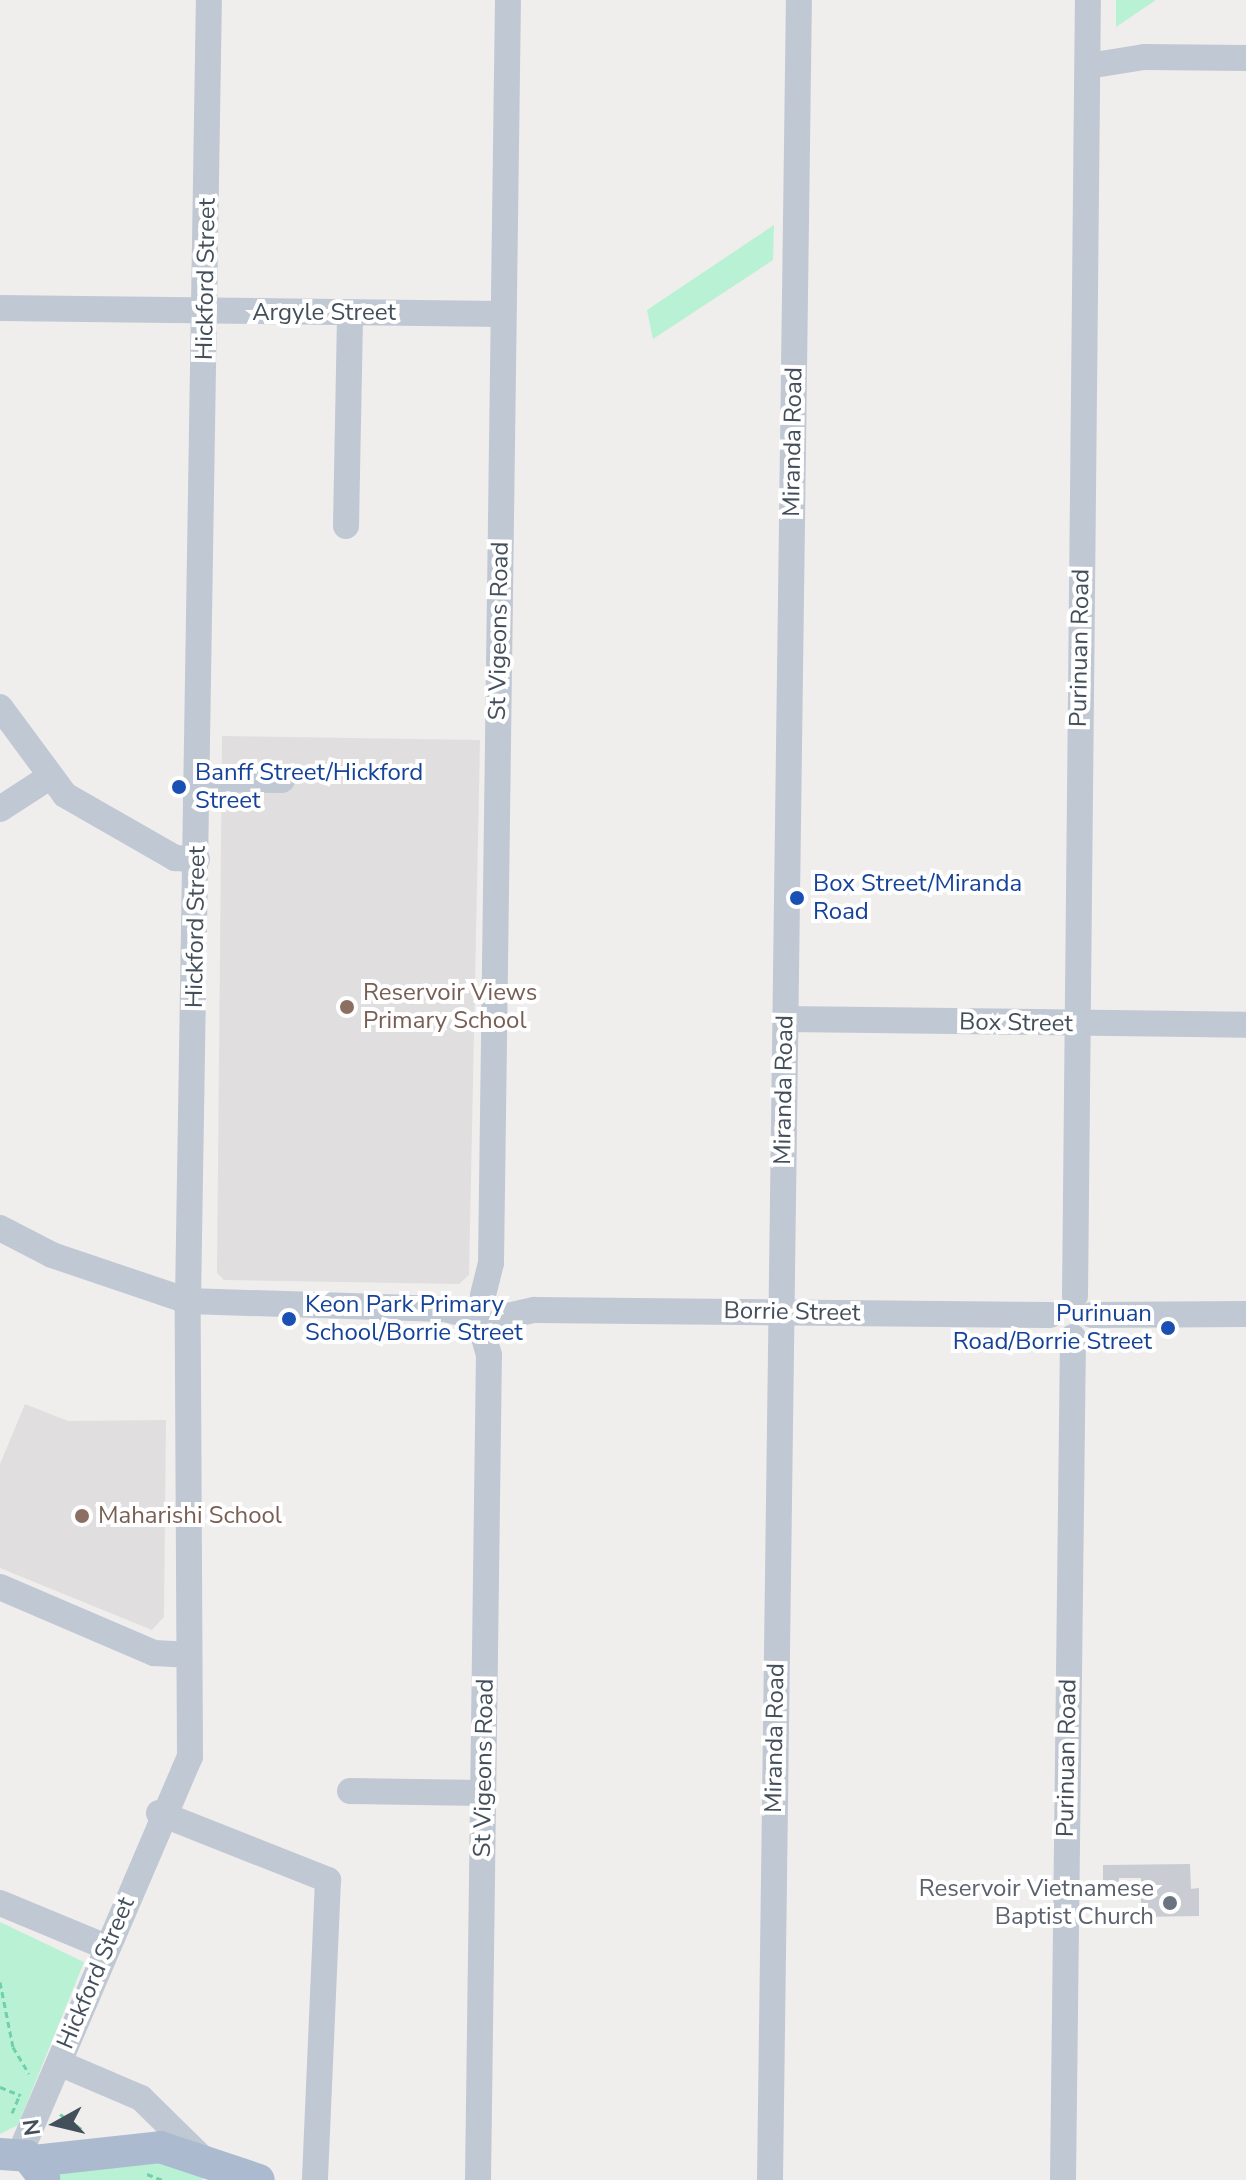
<!DOCTYPE html>
<style>
body{margin:0}
#map{position:relative;width:1246px;height:2180px;overflow:hidden;background:#f0eded;font-family:"Nunito Sans",sans-serif}
div>[style]{position:absolute}
.education>*{inset:0;background:#e1dedf}
.green>*{inset:0;background:#b8f1d3}
.building>*{inset:0;background:#c9ccd3}
.path>*{height:3px;margin-top:-1.5px;transform-origin:0;background:repeating-linear-gradient(90deg,#6ed1a9 0 6px,transparent 0 10px)}
.minor>*{height:26px;margin:-13px;padding:0 13px;transform-origin:13px;border-radius:13px;background:#c0c8d4}
.major>*{height:32px;margin:-16px;padding:0 16px;transform-origin:16px;border-radius:16px;background:#abbacf}
.dots>*{width:22px;height:22px;translate:-50% -50%;box-sizing:border-box;border:4px solid #fff;border-radius:50%}
span{translate:-50% -50%;white-space:nowrap;text-align:center;line-height:1.15;-webkit-text-stroke:8px #fff;paint-order:stroke}
.street-label{font-size:24px;color:#444f5c}
.transit-label{font-size:24px;color:#164399}
.left{translate:0 -50%;text-align:left}
.right{translate:-100% -50%;text-align:right}
.education-label{font-size:24px;color:#785e54}
.worship-label{font-size:24px;color:#5b616d}
.north{position:absolute;left:16px;top:2084px;width:80px;height:80px;-webkit-text-stroke:6px #fff;paint-order:stroke;rotate:262deg;font-size:22px;font-weight:700;line-height:32px;text-align:center;color:#444f5c}
.north::after{content:'';display:block;margin:auto;width:28px;height:36px;background:#444f5c;clip-path:polygon(50% 0,100% 100%,50% 72%,0 100%)}
</style>
<div id="map">
<div class="education">
<i style="clip-path:polygon(222px 736px,480px 740px,469px 1275px,459px 1284px,224px 1280px,217px 1273px)"></i>
<i style="clip-path:polygon(25px 1404px,68px 1421px,166px 1420px,164px 1617px,152px 1630px,0 1568px,0 1464px)"></i>
</div>
<div class="green">
<i style="clip-path:polygon(1116px 0,1156px 0,1116px 27px)"></i>
<i style="clip-path:polygon(774px 225px,773px 260px,653px 339px,647px 310px)"></i>
<i style="clip-path:polygon(0 1922px,84px 1962px,18px 2125px,0 2134px)"></i>
<i style="clip-path:polygon(125px 2154px,200px 2165px,203px 2180px,49px 2180px,49px 2167px)"></i>
</div>
<div class="building">
<i style="clip-path:polygon(1190px 1864px,1191px 1889px,1199px 1888px,1199px 1916px,1141px 1917px,1141px 1878px,1119px 1878px,1119px 1888px,1103px 1888px,1103px 1865px)"></i>
</div>
<div class="path">
<i style="left:0;top:1982px;width:66px;rotate:78.7deg"></i>
<i style="left:13px;top:2047px;width:31px;rotate:59deg"></i>
<i style="left:0;top:2087px;width:22px;rotate:22deg"></i>
<i style="left:12px;top:2113px;width:21px;rotate:-67deg"></i>
<i style="left:60px;top:2114px;width:28px;rotate:35deg"></i>
<i style="left:147px;top:2174px;width:17px;rotate:21deg"></i>
</div>
<div class="minor">
<i style="left:1088px;top:66px;width:57px;rotate:-9.1deg"></i>
<i style="left:1144px;top:57px;width:102px;rotate:0.6deg"></i>
<i style="left:0;top:308px;width:503px;rotate:0.68deg"></i>
<i style="left:346px;top:526px;width:213px;rotate:-88.9deg"></i>
<i style="left:0;top:707px;width:109px;rotate:53.5deg"></i>
<i style="left:65px;top:795px;width:127px;rotate:29.8deg"></i>
<i style="left:175px;top:858px;width:22px;rotate:3deg"></i>
<i style="left:199px;top:779px;width:83px;rotate:0.7deg"></i>
<i style="left:0;top:809px;width:57px;rotate:-32.9deg"></i>
<i style="left:785px;top:1019px;width:461px;rotate:0.7deg"></i>
<i style="left:0;top:1228px;width:59px;rotate:27.4deg"></i>
<i style="left:52px;top:1255px;width:144px;rotate:18.7deg"></i>
<i style="left:188px;top:1301px;width:256px;rotate:1.8deg"></i>
<i style="left:444px;top:1309px;width:34px;rotate:14deg"></i>
<i style="left:483px;top:1295px;width:33px;rotate:-76deg"></i>
<i style="left:491px;top:1263px;width:1263px;rotate:-89.23deg"></i>
<i style="left:1075px;top:1296px;width:1296px;rotate:-89.43deg"></i>
<i style="left:1092px;top:1315px;width:154px;rotate:-0.4deg"></i>
<i style="left:503px;top:1317px;width:32px;rotate:-13deg"></i>
<i style="left:534px;top:1310px;width:516px;rotate:0.56deg"></i>
<i style="left:0;top:1587px;width:168px;rotate:23.2deg"></i>
<i style="left:154px;top:1653px;width:33px;rotate:3deg"></i>
<i style="left:350px;top:1791px;width:133px;rotate:0.9deg"></i>
<i style="left:159px;top:1813px;width:182px;rotate:21.6deg"></i>
<i style="left:328px;top:1880px;width:300px;rotate:92.5deg"></i>
<i style="left:0;top:1903px;width:115px;rotate:22.5deg"></i>
<i style="left:59px;top:2063px;width:89px;rotate:23.1deg"></i>
<i style="left:141px;top:2098px;width:86px;rotate:44.5deg"></i>
<i style="left:20px;top:2153px;width:431px;rotate:-66.8deg"></i>
<i style="left:190px;top:1757px;width:456px;rotate:-90.3deg"></i>
<i style="left:188px;top:1301px;width:1301px;rotate:-89.08deg"></i>
<i style="left:478px;top:2180px;width:825px;rotate:-89.24deg"></i>
<i style="left:489px;top:1355px;width:37px;rotate:-106deg"></i>
<i style="left:770px;top:2180px;width:2180px;rotate:-89.24deg"></i>
<i style="left:1063px;top:2180px;width:843px;rotate:-89.32deg"></i>
</div>
<div class="major">
<i style="left:0;top:2154px;width:27px;rotate:4deg"></i>
<i style="left:27px;top:2156px;width:28px;rotate:52deg"></i>
<i style="left:34px;top:2161px;width:127px;rotate:-6.3deg"></i>
<i style="left:160px;top:2147px;width:104px;rotate:18.4deg"></i>
</div>
<div class="dots">
<i style="left:179px;top:787px;background:#1a4fb4"></i>
<i style="left:797px;top:898px;background:#1a4fb4"></i>
<i style="left:347px;top:1007px;background:#8d6e63"></i>
<i style="left:289px;top:1319px;background:#1a4fb4"></i>
<i style="left:1168px;top:1328px;background:#1a4fb4"></i>
<i style="left:82px;top:1516px;background:#8d6e63"></i>
<i style="left:1170px;top:1903px;background:#6b7280"></i>
</div>
<div class="street-label">
<span style="left:206px;top:279px;rotate:-89deg">Hickford Street</span>
<span style="left:324px;top:313px">Argyle Street</span>
<span style="left:793px;top:442px;rotate:-89deg">Miranda Road</span>
<span style="left:499px;top:631px;rotate:-89deg">St Vigeons Road</span>
<span style="left:1080px;top:648px;rotate:-89deg">Purinuan Road</span>
<span style="left:196px;top:927px;rotate:-89deg">Hickford Street</span>
<span style="left:1016px;top:1023px;rotate:1deg">Box Street</span>
<span style="left:784px;top:1090px;rotate:-89deg">Miranda Road</span>
<span style="left:792px;top:1312px;rotate:1deg">Borrie Street</span>
<span style="left:775px;top:1738px;rotate:-89deg">Miranda Road</span>
<span style="left:1067px;top:1758px;rotate:-89deg">Purinuan Road</span>
<span style="left:484px;top:1768px;rotate:-89deg">St Vigeons Road</span>
<span style="left:96px;top:1973px;rotate:-67deg">Hickford Street</span>
</div>
<div class="transit-label">
<span class="left" style="left:195px;top:787px">Banff Street/Hickford<br>Street</span>
<span class="left" style="left:813px;top:898px">Box Street/Miranda<br>Road</span>
<span class="left" style="left:305px;top:1319px">Keon Park Primary<br>School/Borrie Street</span>
<span class="right" style="left:1152px;top:1328px">Purinuan<br>Road/Borrie Street</span>
</div>
<div class="education-label">
<span class="left" style="left:363px;top:1007px">Reservoir Views<br>Primary School</span>
<span class="left" style="left:98px;top:1516px">Maharishi School</span>
</div>
<div class="worship-label">
<span class="right" style="left:1154px;top:1903px">Reservoir Vietnamese<br>Baptist Church</span>
</div>
<div class="north">N</div>
</div>
